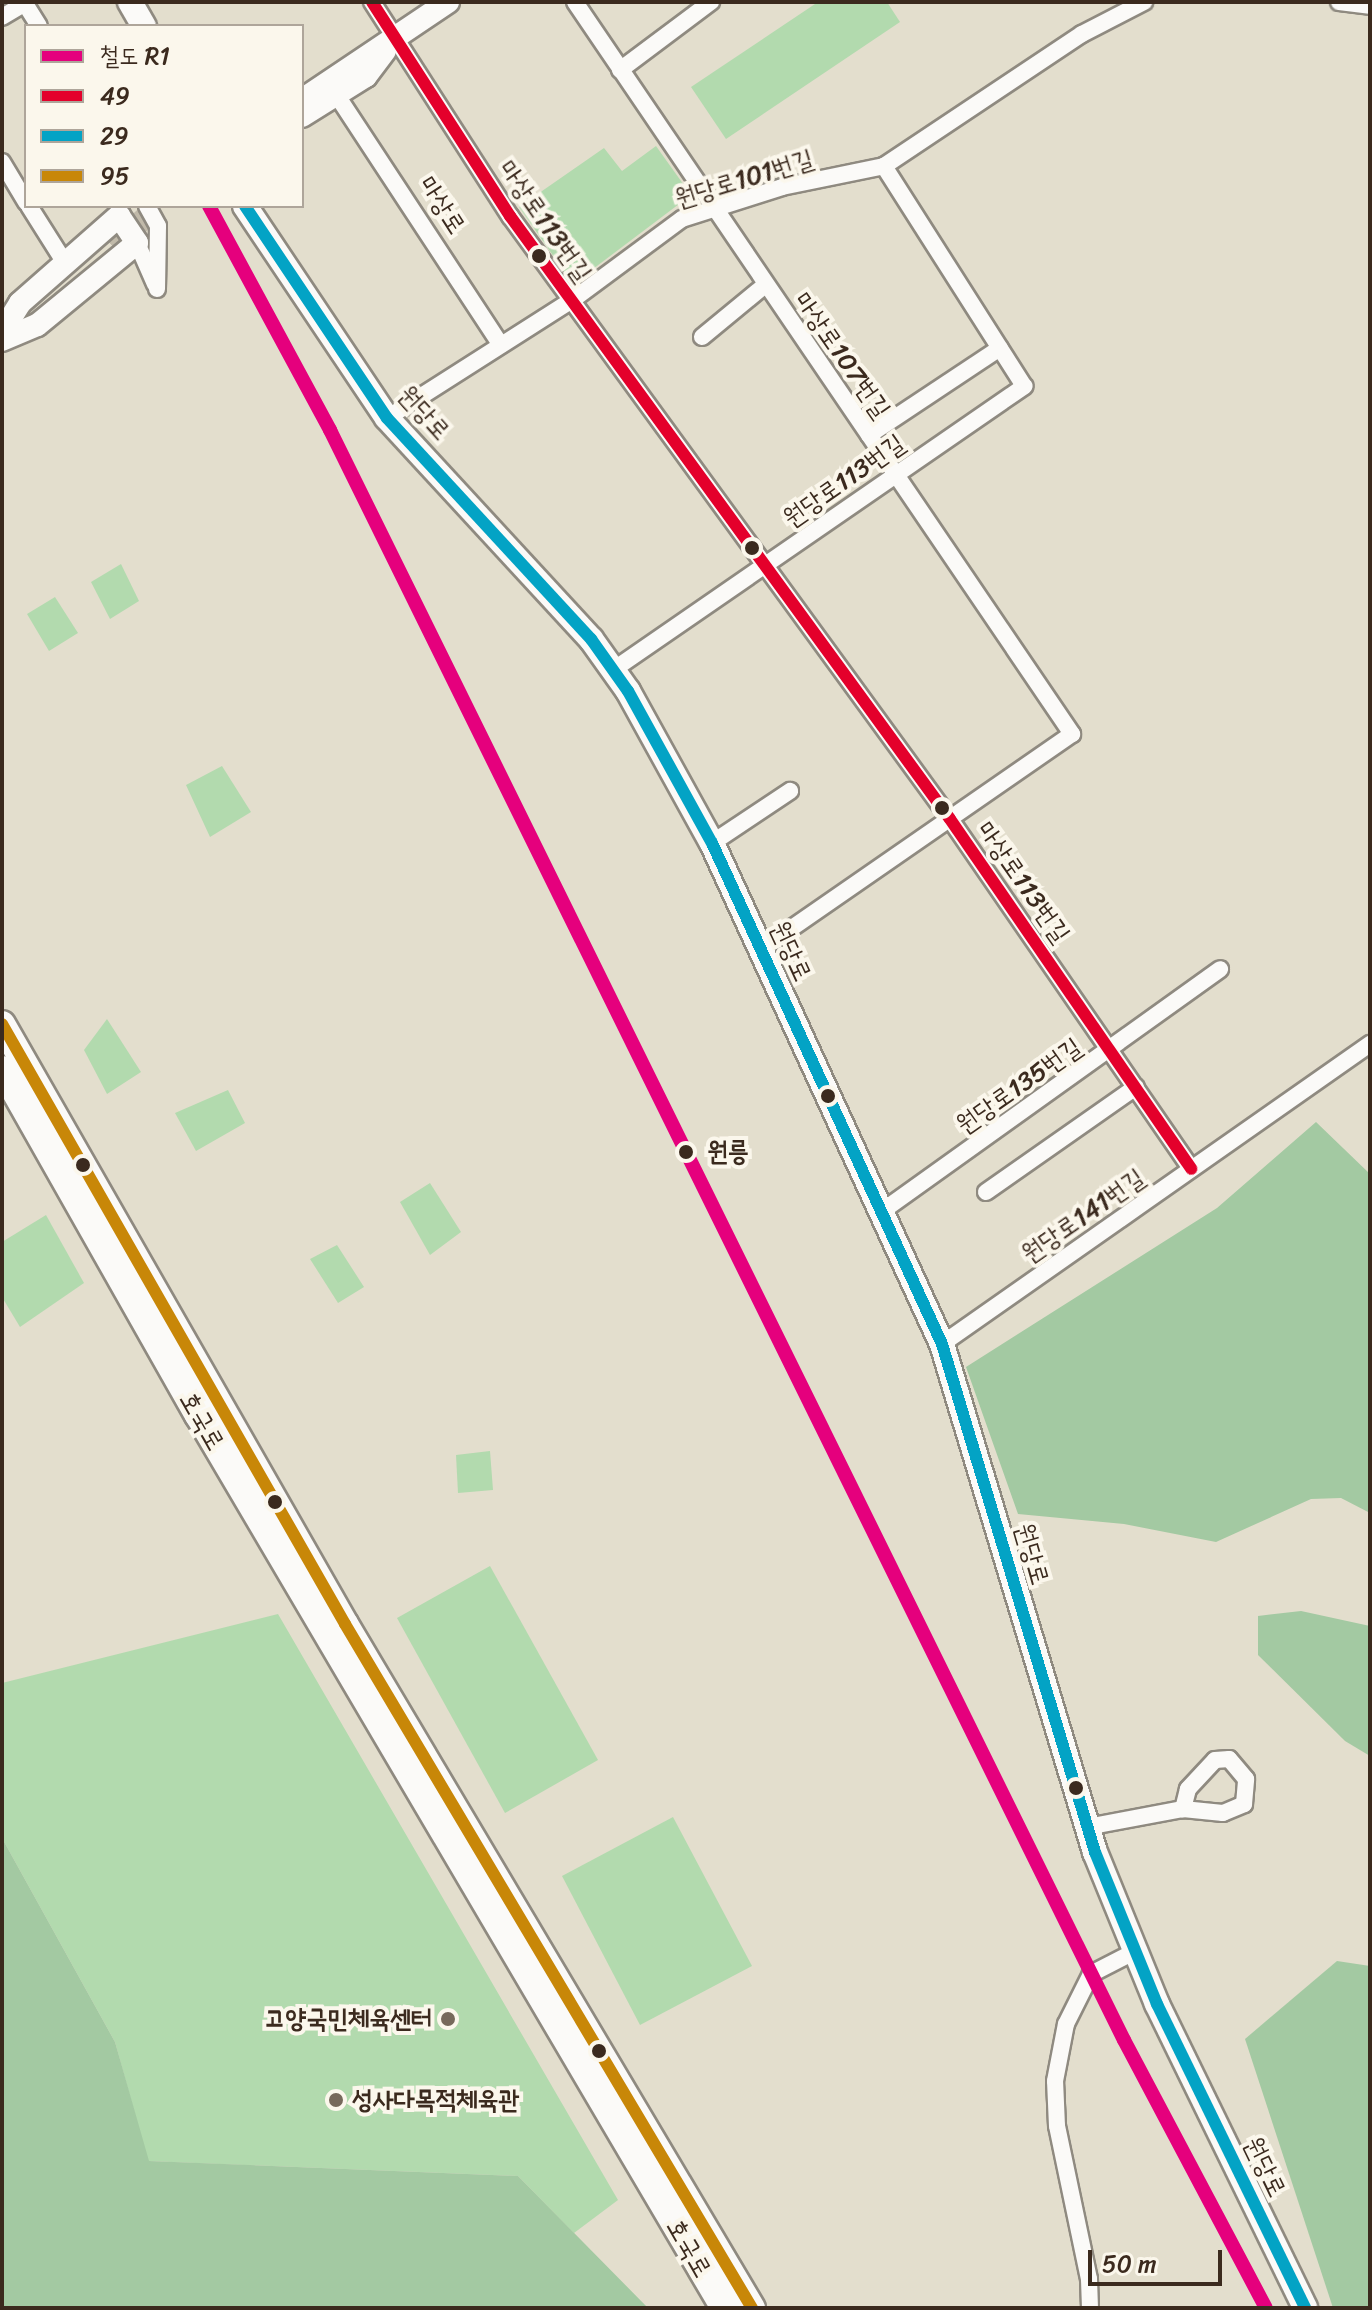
<!DOCTYPE html>
<meta charset="utf-8">
<style>
body{margin:0}
#map{position:relative;width:1372px;height:2310px;overflow:hidden;background:#e3decd;font-family:Sriracha,"Poor Story",sans-serif}
div>[style]{position:absolute}
.green>*{inset:0;background:#b2daae}
.forest>*{inset:0;background:#a3c9a2}
.tertiary-tunnel>*{height:22px;margin-top:-11px;transform-origin:0;background:repeating-linear-gradient(90deg,#c1baaa 0 22px,transparent 0 33px)}
.roads{filter:drop-shadow(2px 0 #8f8a80) drop-shadow(-2px 0 #8f8a80) drop-shadow(0 2px #8f8a80) drop-shadow(0 -2px #8f8a80)}
.minor>*{height:16px;margin:-8px;padding:0 8px;transform-origin:8px;border-radius:8px;background:#fbfaf8}
.tertiary>*{height:22px;margin:-11px;padding:0 11px;transform-origin:11px;border-radius:11px;background:#fbfaf8}
.secondary>*{height:24px;margin:-12px;padding:0 12px;transform-origin:12px;border-radius:12px;background:#fbfaf8}
.primary>*{height:26px;margin:-13px;padding:0 13px;transform-origin:13px;border-radius:13px;background:#fbfaf8}
.bus-1>*{height:12px;margin:-6px;padding:0 6px;transform-origin:6px;border-radius:6px;background:#e4002b}
.bus-2>*{height:12px;margin:-6px;padding:0 6px;transform-origin:6px;border-radius:6px;background:#03a3c5}
.bus-3>*{height:12px;margin:-6px;padding:0 6px;transform-origin:6px;border-radius:6px;background:#c88708}
.rail-1>*{height:14px;margin:-7px;padding:0 7px;transform-origin:7px;border-radius:7px;background:#e5007d}
.dots>*{width:22px;height:22px;translate:-50% -50%;box-sizing:border-box;border:4px solid #fbf7ec;border-radius:50%}
span{translate:-50% -50%;white-space:nowrap;text-align:center;line-height:1.15;-webkit-text-stroke:8px #fbf7ec;paint-order:stroke}
.street-label{font-size:26px;color:#3b2a1e}
.stop-label{font-size:26px;color:#3b2a1e;font-weight:700}
.left{translate:0 -50%;text-align:left}
.poi-label{font-size:26px;color:#3b2a1e;font-weight:700}
.right{translate:-100% -50%;text-align:right}
.frame{position:absolute;inset:0;border:4px solid #3b2a1e;pointer-events:none}
.legend{position:absolute;left:24px;top:24px;width:280px;height:184px;box-sizing:border-box;background:#fbf7ec;border:2px solid #aea59a;margin:0;padding:10px 14px;list-style:none;font-size:24px;color:#3b2a1e}
.legend li{display:flex;align-items:center;gap:16px;height:40px}
.legend b{width:40px;border:2px solid #aea59a}
.scale{position:absolute;left:1088px;top:2250px;width:134px;height:36px;box-sizing:border-box;border:4px solid #3b2a1e;border-top:0;padding-left:10px;font-size:24px;line-height:28px;white-space:nowrap;color:#3b2a1e;-webkit-text-stroke:6px #fbf7ec;paint-order:stroke}
</style>
<div id="map">
<div class="green">
<i style="clip-path:polygon(818px 2px,887px 2px,900px 22px,726px 139px,691px 87px)"></i>
<i style="clip-path:polygon(656px 146px,691px 195px,573px 284px,519px 207px,604px 148px,622px 171px)"></i>
<i style="clip-path:polygon(121px 564px,139px 601px,110px 619px,91px 582px)"></i>
<i style="clip-path:polygon(55px 597px,78px 633px,49px 651px,27px 614px)"></i>
<i style="clip-path:polygon(222px 766px,251px 812px,210px 837px,186px 785px)"></i>
<i style="clip-path:polygon(107px 1019px,141px 1072px,107px 1094px,84px 1050px)"></i>
<i style="clip-path:polygon(228px 1090px,245px 1123px,196px 1151px,175px 1113px)"></i>
<i style="clip-path:polygon(430px 1183px,461px 1232px,430px 1255px,400px 1202px)"></i>
<i style="clip-path:polygon(46px 1215px,84px 1283px,20px 1327px,2px 1297px,2px 1242px)"></i>
<i style="clip-path:polygon(337px 1245px,364px 1287px,338px 1303px,310px 1259px)"></i>
<i style="clip-path:polygon(490px 1451px,493px 1490px,458px 1493px,456px 1455px)"></i>
<i style="clip-path:polygon(490px 1566px,598px 1760px,505px 1813px,397px 1618px)"></i>
<i style="clip-path:polygon(278px 1614px,618px 2200px,574px 2233px,518px 2176px,148px 2161px,115px 2042px,2px 1838px,2px 1683px)"></i>
<i style="clip-path:polygon(673px 1817px,752px 1966px,640px 2025px,562px 1876px)"></i>
</div>
<div class="forest">
<i style="clip-path:polygon(1316px 1122px,1370px 1174px,1370px 1513px,1341px 1498px,1311px 1499px,1216px 1542px,1124px 1524px,1018px 1514px,966px 1367px,1217px 1208px)"></i>
<i style="clip-path:polygon(1301px 1611px,1370px 1626px,1370px 1756px,1345px 1741px,1258px 1655px,1258px 1616px)"></i>
<i style="clip-path:polygon(2px 1838px,115px 2042px,149px 2161px,518px 2176px,648px 2308px,2px 2308px)"></i>
<i style="clip-path:polygon(1337px 1961px,1370px 1966px,1370px 2308px,1333px 2308px,1245px 2039px)"></i>
</div>
<div class="tertiary-tunnel">
<i style="left:113px;top:247px;width:61px;rotate:-42.3deg"></i>
</div>
<div class="roads">
<div class="minor">
<i style="left:24px;top:2px;width:28px;rotate:58deg"></i>
<i style="left:372px;top:2px;width:255px;rotate:57.2deg"></i>
<i style="left:510px;top:216px;width:746px;rotate:53.88deg"></i>
<i style="left:950px;top:819px;width:425px;rotate:55.4deg"></i>
<i style="left:575px;top:2px;width:885px;rotate:55.82deg"></i>
<i style="left:1072px;top:734px;width:379px;rotate:145.3deg"></i>
<i style="left:1339px;top:2px;width:31px;rotate:7deg"></i>
<i style="left:2px;top:17px;width:27px;rotate:-31deg"></i>
<i style="left:620px;top:70px;width:114px;rotate:-36.8deg"></i>
<i style="left:336px;top:94px;width:300px;rotate:56.7deg"></i>
<i style="left:2px;top:162px;width:47px;rotate:59deg"></i>
<i style="left:29px;top:206px;width:67px;rotate:57.7deg"></i>
<i style="left:147px;top:206px;width:23px;rotate:61deg"></i>
<i style="left:158px;top:226px;width:63px;rotate:90.9deg"></i>
<i style="left:137px;top:243px;width:45px;rotate:66.3deg"></i>
<i style="left:702px;top:337px;width:82px;rotate:-39.5deg"></i>
<i style="left:387px;top:418px;width:218px;rotate:-32.5deg"></i>
<i style="left:571px;top:301px;width:138px;rotate:-36.5deg"></i>
<i style="left:682px;top:219px;width:105px;rotate:-17.7deg"></i>
<i style="left:782px;top:187px;width:104px;rotate:-11.6deg"></i>
<i style="left:884px;top:166px;width:238px;rotate:-33.7deg"></i>
<i style="left:1082px;top:34px;width:70px;rotate:-27.3deg"></i>
<i style="left:869px;top:435px;width:157px;rotate:-33.6deg"></i>
<i style="left:613px;top:670px;width:500px;rotate:-34.6deg"></i>
<i style="left:1024px;top:386px;width:261px;rotate:-122.5deg"></i>
<i style="left:712px;top:843px;width:94px;rotate:-33.7deg"></i>
<i style="left:986px;top:1192px;width:183px;rotate:-35deg"></i>
<i style="left:881px;top:1212px;width:417px;rotate:-35.6deg"></i>
<i style="left:942px;top:1344px;width:523px;rotate:-35.03deg"></i>
<i style="left:1087px;top:1827px;width:98px;rotate:-10.6deg"></i>
<i style="left:1183px;top:1809px;width:40px;rotate:5.7deg"></i>
<i style="left:1223px;top:1813px;width:23px;rotate:-23deg"></i>
<i style="left:1244px;top:1804px;width:25px;rotate:-85deg"></i>
<i style="left:1246px;top:1779px;width:26px;rotate:-130deg"></i>
<i style="left:1229px;top:1759px;width:14px;rotate:176deg"></i>
<i style="left:1215px;top:1760px;width:40px;rotate:133deg"></i>
<i style="left:1188px;top:1789px;width:21px;rotate:104deg"></i>
<i style="left:1090px;top:2308px;width:29px;rotate:-92deg"></i>
<i style="left:1089px;top:2279px;width:156px;rotate:-101.8deg"></i>
<i style="left:1057px;top:2126px;width:45px;rotate:-92.5deg"></i>
<i style="left:1055px;top:2081px;width:58px;rotate:-79.1deg"></i>
<i style="left:1066px;top:2024px;width:56px;rotate:-63.4deg"></i>
<i style="left:1091px;top:1974px;width:48px;rotate:-27.1deg"></i>
</div>
<div class="tertiary">
<i style="left:302px;top:100px;width:176px;rotate:-33.9deg"></i>
<i style="left:302px;top:116px;width:75px;rotate:-32deg"></i>
<i style="left:366px;top:76px;width:31px;rotate:-53deg"></i>
<i style="left:2px;top:332px;width:34px;rotate:-58deg"></i>
<i style="left:20px;top:303px;width:132px;rotate:-41.3deg"></i>
<i style="left:119px;top:216px;width:32px;rotate:56deg"></i>
<i style="left:137px;top:243px;width:129px;rotate:140.6deg"></i>
<i style="left:37px;top:325px;width:38px;rotate:157deg"></i>
</div>
<div class="secondary">
<i style="left:130px;top:2px;width:28px;rotate:60deg"></i>
<i style="left:245px;top:206px;width:255px;rotate:56.2deg"></i>
<i style="left:387px;top:418px;width:301px;rotate:47.3deg"></i>
<i style="left:591px;top:639px;width:64px;rotate:54.6deg"></i>
<i style="left:628px;top:691px;width:174px;rotate:61.1deg"></i>
<i style="left:712px;top:843px;width:551px;rotate:65.34deg"></i>
<i style="left:942px;top:1344px;width:531px;rotate:73.24deg"></i>
<i style="left:1095px;top:1852px;width:164px;rotate:67.8deg"></i>
<i style="left:1157px;top:2004px;width:338px;rotate:64deg"></i>
</div>
<div class="primary">
<i style="left:2px;top:1024px;width:691px;rotate:60.24deg"></i>
<i style="left:345px;top:1624px;width:796px;rotate:59.25deg"></i>
<i style="left:2px;top:1069px;width:398px;rotate:60.5deg"></i>
<i style="left:198px;top:1415px;width:1036px;rotate:59.5deg"></i>
</div>
</div>
<div class="bus-1">
<i style="left:372px;top:2px;width:255px;rotate:57.2deg"></i>
<i style="left:510px;top:216px;width:746px;rotate:53.88deg"></i>
<i style="left:950px;top:819px;width:425px;rotate:55.4deg"></i>
</div>
<div class="bus-2">
<i style="left:245px;top:206px;width:255px;rotate:56.2deg"></i>
<i style="left:387px;top:418px;width:301px;rotate:47.3deg"></i>
<i style="left:591px;top:639px;width:64px;rotate:54.6deg"></i>
<i style="left:628px;top:691px;width:174px;rotate:61.1deg"></i>
<i style="left:712px;top:843px;width:551px;rotate:65.34deg"></i>
<i style="left:942px;top:1344px;width:531px;rotate:73.24deg"></i>
<i style="left:1095px;top:1852px;width:164px;rotate:67.8deg"></i>
<i style="left:1157px;top:2004px;width:338px;rotate:64deg"></i>
</div>
<div class="bus-3">
<i style="left:2px;top:1024px;width:691px;rotate:60.24deg"></i>
<i style="left:345px;top:1624px;width:796px;rotate:59.25deg"></i>
</div>
<div class="rail-1">
<i style="left:209px;top:206px;width:255px;rotate:61.6deg"></i>
<i style="left:330px;top:430px;width:1795px;rotate:63.75deg"></i>
<i style="left:1124px;top:2040px;width:303px;rotate:62.1deg"></i>
</div>
<div class="dots">
<i style="left:539px;top:256px;background:#3b2a1e"></i>
<i style="left:752px;top:548px;background:#3b2a1e"></i>
<i style="left:942px;top:808px;background:#3b2a1e"></i>
<i style="left:828px;top:1096px;background:#3b2a1e"></i>
<i style="left:686px;top:1152px;background:#3b2a1e"></i>
<i style="left:83px;top:1165px;background:#3b2a1e"></i>
<i style="left:275px;top:1502px;background:#3b2a1e"></i>
<i style="left:1076px;top:1788px;background:#3b2a1e"></i>
<i style="left:448px;top:2019px;background:#76695b"></i>
<i style="left:599px;top:2051px;background:#3b2a1e"></i>
<i style="left:336px;top:2100px;background:#76695b"></i>
</div>
<div class="street-label">
<span style="left:744px;top:179px;rotate:-17deg">원당로101번길</span>
<span style="left:442px;top:205px;rotate:57deg">마상로</span>
<span style="left:545px;top:221px;rotate:55deg">마상로113번길</span>
<span style="left:842px;top:355px;rotate:55deg">마상로107번길</span>
<span style="left:424px;top:413px;rotate:48deg">원당로</span>
<span style="left:844px;top:481px;rotate:-35deg">원당로113번길</span>
<span style="left:1023px;top:882px;rotate:55deg">마상로113번길</span>
<span style="left:791px;top:951px;rotate:65deg">원당로</span>
<span style="left:1019px;top:1086px;rotate:-35deg">원당로135번길</span>
<span style="left:1083px;top:1216px;rotate:-35deg">원당로141번길</span>
<span style="left:202px;top:1421px;rotate:60deg">호국로</span>
<span style="left:1032px;top:1554px;rotate:74deg">원당로</span>
<span style="left:1265px;top:2167px;rotate:64deg">원당로</span>
<span style="left:689px;top:2248px;rotate:60deg">호국로</span>
</div>
<div class="stop-label">
<span class="left" style="left:707px;top:1152px">원릉</span>
</div>
<div class="poi-label">
<span class="right" style="left:432px;top:2019px">고양국민체육센터</span>
<span class="left" style="left:352px;top:2100px">성사다목적체육관</span>
</div>
<div class="frame"></div>
<ul class="legend">
<li><b style="height:10px;background:#e5007d"></b>철도 R1</li>
<li><b style="height:10px;background:#e4002b"></b>49</li>
<li><b style="height:10px;background:#03a3c5"></b>29</li>
<li><b style="height:10px;background:#c88708"></b>95</li>
</ul>
<div class="scale">50 m</div>
</div>
